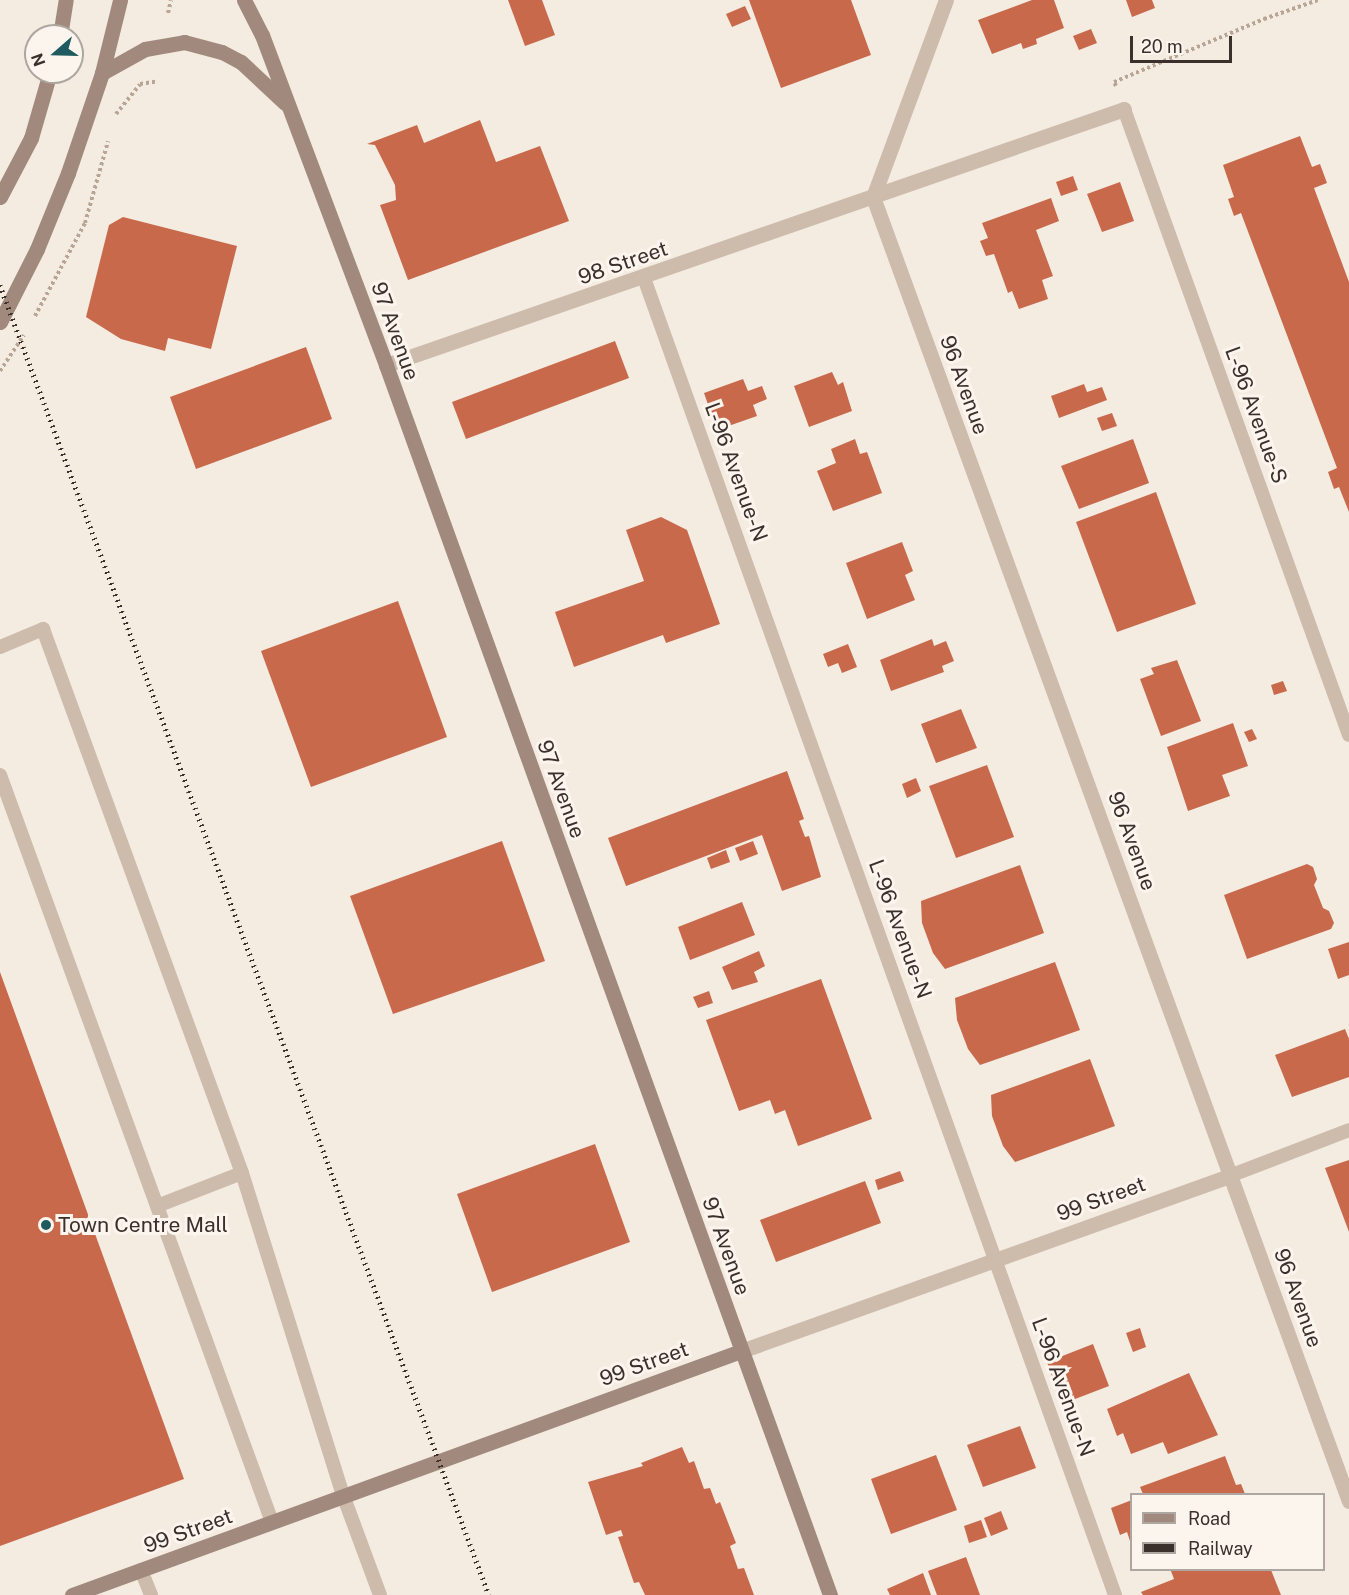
<!DOCTYPE html>
<style>
body{margin:0}
#map{position:relative;width:1349px;height:1595px;overflow:hidden;background:#f4ebe1;font-family:"Public Sans",sans-serif}
div>[style]{position:absolute}
.building>*{inset:0;background:#c8694b}
.path>*{height:4px;margin-top:-2px;transform-origin:0;background:repeating-linear-gradient(90deg,#b9a596 0 3px,transparent 0 6px)}
.lane>*{height:14px;margin:-7px;padding:0 7px;transform-origin:7px;border-radius:7px;background:#cdbbac}
.street>*{height:15px;margin:-7.5px;padding:0 7.5px;transform-origin:7.5px;border-radius:7.5px;background:#cdbbac}
.secondary>*{height:15px;margin:-7.5px;padding:0 7.5px;transform-origin:7.5px;border-radius:7.5px;background:#a18a7d}
.rail>*{height:4.5px;margin-top:-2.25px;transform-origin:0;background:repeating-linear-gradient(90deg,#3b302b 0 1.5px,transparent 0 6px)}
.dots>*{width:16px;height:16px;translate:-50% -50%;box-sizing:border-box;border:3px solid #fbf5ee;border-radius:50%}
span{translate:-50% -50%;white-space:nowrap;text-align:center;line-height:1.15;-webkit-text-stroke:6px #fbf5ee;paint-order:stroke}
.street-label{font-size:21px;color:#3b302b}
.poi-label{font-size:21px;color:#3b302b}
.left{translate:0 -50%;text-align:left}
.legend{position:absolute;left:1130px;top:1493px;width:195px;height:78px;box-sizing:border-box;background:#fbf5ee;border:2px solid #aea6a0;margin:0;padding:8px 10px;list-style:none;font-size:18px;color:#3b302b}
.legend li{display:flex;align-items:center;gap:12px;height:30px}
.legend b{width:30px;border:2px solid #aea6a0}
.north{position:absolute;left:24px;top:24px;width:60px;height:60px;box-sizing:border-box;background:#fbf5ee;border:2px solid #aea6a0;border-radius:50%;rotate:250deg;font-size:16px;font-weight:700;line-height:24px;text-align:center;color:#3b302b}
.north::after{content:'';display:block;margin:auto;width:21px;height:27px;background:#1f5a5e;clip-path:polygon(50% 0,100% 100%,50% 72%,0 100%)}
.scale{position:absolute;left:1130px;top:36px;width:102px;height:27px;box-sizing:border-box;border:3px solid #3b302b;border-top:0;padding-left:8px;font-size:18px;line-height:21px;white-space:nowrap;color:#3b302b;-webkit-text-stroke:4px #fbf5ee;paint-order:stroke}
</style>
<div id="map">
<div class="building">
<i style="clip-path:polygon(508px 0,542px 0,555px 35px,525px 46px)"></i>
<i style="clip-path:polygon(749px 0,851px 0,871px 55px,781px 88px)"></i>
<i style="clip-path:polygon(1032px 0,1054px 0,1064px 28px,1036px 39px,1037px 44px,1023px 49px,1021px 43px,992px 54px,978px 20px)"></i>
<i style="clip-path:polygon(1126px 0,1152px 0,1155px 8px,1132px 17px)"></i>
<i style="clip-path:polygon(745px 6px,751px 19px,732px 27px,726px 14px)"></i>
<i style="clip-path:polygon(1091px 29px,1097px 43px,1079px 50px,1073px 36px)"></i>
<i style="clip-path:polygon(480px 120px,496px 162px,540px 146px,569px 221px,408px 280px,380px 205px,396px 200px,395px 185px,375px 145px,367px 144px,417px 125px,424px 143px)"></i>
<i style="clip-path:polygon(1300px 136px,1312px 167px,1320px 164px,1327px 183px,1314px 188px,1349px 282px,1349px 512px,1339px 487px,1334px 489px,1328px 472px,1337px 468px,1241px 213px,1234px 216px,1228px 199px,1234px 197px,1223px 165px)"></i>
<i style="clip-path:polygon(1073px 176px,1078px 190px,1061px 196px,1056px 182px)"></i>
<i style="clip-path:polygon(1120px 182px,1134px 221px,1102px 232px,1087px 194px)"></i>
<i style="clip-path:polygon(1051px 198px,1059px 221px,1036px 230px,1053px 276px,1042px 280px,1048px 299px,1019px 309px,1012px 291px,1008px 293px,994px 254px,986px 256px,980px 241px,988px 238px,982px 223px)"></i>
<i style="clip-path:polygon(123px 217px,237px 246px,211px 349px,168px 338px,165px 351px,121px 339px,86px 317px,109px 225px)"></i>
<i style="clip-path:polygon(615px 341px,629px 378px,466px 439px,452px 402px)"></i>
<i style="clip-path:polygon(306px 347px,332px 419px,196px 469px,170px 397px)"></i>
<i style="clip-path:polygon(832px 372px,838px 385px,843px 382px,852px 411px,809px 427px,794px 386px)"></i>
<i style="clip-path:polygon(743px 379px,748px 391px,762px 386px,767px 399px,753px 405px,757px 416px,717px 430px,704px 393px)"></i>
<i style="clip-path:polygon(1084px 384px,1087px 392px,1102px 387px,1107px 400px,1059px 418px,1051px 396px)"></i>
<i style="clip-path:polygon(1112px 413px,1117px 426px,1102px 431px,1097px 418px)"></i>
<i style="clip-path:polygon(855px 439px,860px 454px,867px 452px,882px 493px,833px 511px,817px 471px,836px 463px,831px 449px)"></i>
<i style="clip-path:polygon(1133px 439px,1149px 483px,1079px 509px,1061px 466px)"></i>
<i style="clip-path:polygon(1156px 492px,1196px 604px,1117px 632px,1076px 522px)"></i>
<i style="clip-path:polygon(661px 517px,687px 530px,720px 624px,666px 643px,663px 635px,574px 667px,555px 612px,644px 581px,626px 530px)"></i>
<i style="clip-path:polygon(902px 542px,913px 571px,905px 575px,915px 600px,867px 619px,846px 563px)"></i>
<i style="clip-path:polygon(398px 601px,447px 737px,311px 787px,261px 651px)"></i>
<i style="clip-path:polygon(932px 639px,934px 646px,946px 641px,954px 661px,942px 666px,944px 672px,891px 691px,880px 660px)"></i>
<i style="clip-path:polygon(848px 644px,857px 667px,842px 673px,838px 663px,828px 667px,823px 654px)"></i>
<i style="clip-path:polygon(1177px 660px,1201px 721px,1161px 736px,1140px 679px,1154px 674px,1151px 668px)"></i>
<i style="clip-path:polygon(1283px 681px,1287px 691px,1274px 695px,1271px 685px)"></i>
<i style="clip-path:polygon(961px 709px,977px 748px,936px 763px,921px 724px)"></i>
<i style="clip-path:polygon(1233px 723px,1248px 766px,1222px 775px,1230px 796px,1188px 811px,1167px 747px)"></i>
<i style="clip-path:polygon(1252px 729px,1257px 739px,1249px 742px,1244px 732px)"></i>
<i style="clip-path:polygon(987px 765px,1014px 837px,956px 858px,929px 786px)"></i>
<i style="clip-path:polygon(787px 771px,804px 819px,799px 821px,805px 837px,809px 836px,821px 877px,782px 891px,762px 835px,626px 886px,608px 838px)"></i>
<i style="clip-path:polygon(916px 778px,921px 791px,907px 798px,902px 784px)"></i>
<i style="clip-path:polygon(502px 841px,545px 961px,393px 1014px,350px 896px)"></i>
<i style="clip-path:polygon(753px 841px,758px 854px,740px 861px,735px 848px)"></i>
<i style="clip-path:polygon(726px 850px,730px 862px,711px 869px,707px 858px)"></i>
<i style="clip-path:polygon(1307px 864px,1313px 867px,1317px 879px,1314px 885px,1323px 908px,1329px 911px,1334px 923px,1331px 929px,1247px 959px,1224px 895px)"></i>
<i style="clip-path:polygon(1020px 865px,1044px 933px,945px 969px,933px 953px,922px 923px,921px 901px)"></i>
<i style="clip-path:polygon(742px 902px,755px 935px,690px 960px,678px 927px)"></i>
<i style="clip-path:polygon(1349px 942px,1349px 975px,1338px 979px,1328px 949px)"></i>
<i style="clip-path:polygon(759px 951px,765px 966px,754px 972px,758px 982px,732px 990px,722px 967px)"></i>
<i style="clip-path:polygon(1055px 962px,1080px 1030px,980px 1065px,968px 1049px,957px 1020px,955px 998px)"></i>
<i style="clip-path:polygon(0 972px,184px 1479px,0 1546px)"></i>
<i style="clip-path:polygon(821px 979px,872px 1119px,798px 1146px,785px 1110px,775px 1114px,770px 1100px,739px 1111px,706px 1020px)"></i>
<i style="clip-path:polygon(709px 991px,713px 1003px,698px 1008px,693px 997px)"></i>
<i style="clip-path:polygon(1345px 1029px,1349px 1039px,1349px 1077px,1292px 1097px,1275px 1055px)"></i>
<i style="clip-path:polygon(1090px 1059px,1115px 1126px,1015px 1162px,1003px 1146px,992px 1116px,991px 1095px)"></i>
<i style="clip-path:polygon(595px 1144px,630px 1242px,492px 1292px,457px 1194px)"></i>
<i style="clip-path:polygon(1349px 1160px,1349px 1232px,1325px 1168px)"></i>
<i style="clip-path:polygon(900px 1171px,904px 1181px,878px 1190px,875px 1180px)"></i>
<i style="clip-path:polygon(865px 1181px,881px 1223px,776px 1262px,760px 1220px)"></i>
<i style="clip-path:polygon(1140px 1328px,1146px 1347px,1133px 1352px,1126px 1333px)"></i>
<i style="clip-path:polygon(1093px 1344px,1109px 1386px,1062px 1404px,1047px 1362px)"></i>
<i style="clip-path:polygon(1189px 1373px,1218px 1435px,1168px 1454px,1163px 1442px,1131px 1454px,1123px 1433px,1117px 1436px,1107px 1409px)"></i>
<i style="clip-path:polygon(1020px 1426px,1036px 1468px,983px 1487px,967px 1445px)"></i>
<i style="clip-path:polygon(682px 1447px,689px 1463px,694px 1461px,704px 1489px,710px 1488px,716px 1504px,720px 1502px,736px 1543px,730px 1546px,738px 1569px,744px 1568px,754px 1595px,645px 1595px,639px 1582px,634px 1583px,618px 1537px,623px 1536px,621px 1530px,606px 1535px,588px 1482px,643px 1466px,641px 1463px)"></i>
<i style="clip-path:polygon(936px 1455px,957px 1510px,891px 1534px,871px 1479px)"></i>
<i style="clip-path:polygon(1225px 1456px,1236px 1485px,1241px 1484px,1245px 1494px,1143px 1494px,1140px 1487px)"></i>
<i style="clip-path:polygon(1132px 1500px,1132px 1544px,1131px 1544px,1127px 1532px,1120px 1535px,1111px 1508px)"></i>
<i style="clip-path:polygon(1001px 1511px,1008px 1529px,991px 1536px,984px 1518px)"></i>
<i style="clip-path:polygon(981px 1520px,987px 1537px,969px 1543px,964px 1526px)"></i>
<i style="clip-path:polygon(966px 1557px,980px 1595px,937px 1595px,928px 1571px)"></i>
<i style="clip-path:polygon(1177px 1570px,1271px 1570px,1281px 1595px,1143px 1595px,1141px 1592px,1174px 1579px,1171px 1571px)"></i>
<i style="clip-path:polygon(923px 1573px,931px 1595px,890px 1595px,887px 1589px)"></i>
</div>
<div class="path">
<i style="left:168px;top:13px;width:13px;rotate:-77deg"></i>
<i style="left:1116px;top:86px;width:4px;rotate:-117deg"></i>
<i style="left:1114px;top:82px;width:163px;rotate:-22.8deg"></i>
<i style="left:1264px;top:19px;width:57px;rotate:-19.4deg"></i>
<i style="left:116px;top:114px;width:38px;rotate:-51deg"></i>
<i style="left:140px;top:84px;width:18px;rotate:-9deg"></i>
<i style="left:35px;top:316px;width:106px;rotate:-61.7deg"></i>
<i style="left:85px;top:223px;width:85px;rotate:-74.3deg"></i>
<i style="left:0;top:371px;width:43px;rotate:-56.3deg"></i>
</div>
<div class="lane">
<i style="left:1124px;top:109px;width:665px;rotate:70.23deg"></i>
<i style="left:644px;top:278px;width:1399px;rotate:70.32deg"></i>
<i style="left:0;top:647px;width:47px;rotate:-22.7deg"></i>
<i style="left:43px;top:629px;width:579px;rotate:69.91deg"></i>
<i style="left:242px;top:1173px;width:337px;rotate:72.6deg"></i>
<i style="left:343px;top:1495px;width:107px;rotate:69.7deg"></i>
<i style="left:0;top:775px;width:795px;rotate:69.99deg"></i>
<i style="left:1232px;top:1175px;width:125px;rotate:-21deg"></i>
<i style="left:157px;top:1206px;width:91px;rotate:-21.2deg"></i>
<i style="left:141px;top:1570px;width:27px;rotate:68deg"></i>
</div>
<div class="street">
<i style="left:873px;top:197px;width:1388px;rotate:69.95deg"></i>
<i style="left:873px;top:197px;width:210px;rotate:-69.7deg"></i>
<i style="left:386px;top:365px;width:781px;rotate:-19.13deg"></i>
<i style="left:741px;top:1351px;width:522px;rotate:-19.72deg"></i>
</div>
<div class="secondary">
<i style="left:244px;top:0;width:39px;rotate:63deg"></i>
<i style="left:262px;top:35px;width:353px;rotate:69.4deg"></i>
<i style="left:386px;top:365px;width:1308px;rotate:70.15deg"></i>
<i style="left:60px;top:36px;width:36px;rotate:-81deg"></i>
<i style="left:102px;top:73px;width:49px;rotate:-29.2deg"></i>
<i style="left:145px;top:49px;width:40px;rotate:-10deg"></i>
<i style="left:184px;top:42px;width:39px;rotate:15deg"></i>
<i style="left:222px;top:52px;width:21px;rotate:28deg"></i>
<i style="left:241px;top:62px;width:60px;rotate:43deg"></i>
<i style="left:0;top:197px;width:67px;rotate:-62.3deg"></i>
<i style="left:31px;top:138px;width:69px;rotate:-73.9deg"></i>
<i style="left:0;top:322px;width:82px;rotate:-63.1deg"></i>
<i style="left:37px;top:249px;width:82px;rotate:-67.8deg"></i>
<i style="left:68px;top:173px;width:106px;rotate:-71.2deg"></i>
<i style="left:102px;top:73px;width:75px;rotate:-76.1deg"></i>
<i style="left:72px;top:1595px;width:712px;rotate:-20.04deg"></i>
</div>
<div class="rail">
<i style="left:0;top:285px;width:1398px;rotate:69.53deg"></i>
</div>
<div class="dots">
<i style="left:46px;top:1225px;background:#1f5a5e"></i>
</div>
<div class="street-label">
<span style="left:623px;top:263px;rotate:-19deg">98 Street</span>
<span style="left:395px;top:331px;rotate:70deg">97 Avenue</span>
<span style="left:964px;top:385px;rotate:70deg">96 Avenue</span>
<span style="left:1256px;top:415px;rotate:70deg">L-96 Avenue-S</span>
<span style="left:736px;top:472px;rotate:70deg">L-96 Avenue-N</span>
<span style="left:561px;top:789px;rotate:70deg">97 Avenue</span>
<span style="left:1132px;top:841px;rotate:70deg">96 Avenue</span>
<span style="left:900px;top:929px;rotate:70deg">L-96 Avenue-N</span>
<span style="left:1101px;top:1199px;rotate:-20deg">99 Street</span>
<span style="left:726px;top:1246px;rotate:70deg">97 Avenue</span>
<span style="left:1298px;top:1298px;rotate:70deg">96 Avenue</span>
<span style="left:644px;top:1364px;rotate:-20deg">99 Street</span>
<span style="left:1063px;top:1387px;rotate:70deg">L-96 Avenue-N</span>
<span style="left:188px;top:1531px;rotate:-20deg">99 Street</span>
</div>
<div class="poi-label">
<span class="left" style="left:58px;top:1225px">Town Centre Mall</span>
</div>
<ul class="legend">
<li><b style="height:8px;background:#a18a7d"></b>Road</li>
<li><b style="height:8px;background:#3b302b"></b>Railway</li>
</ul>
<div class="north">N</div>
<div class="scale">20 m</div>
</div>
